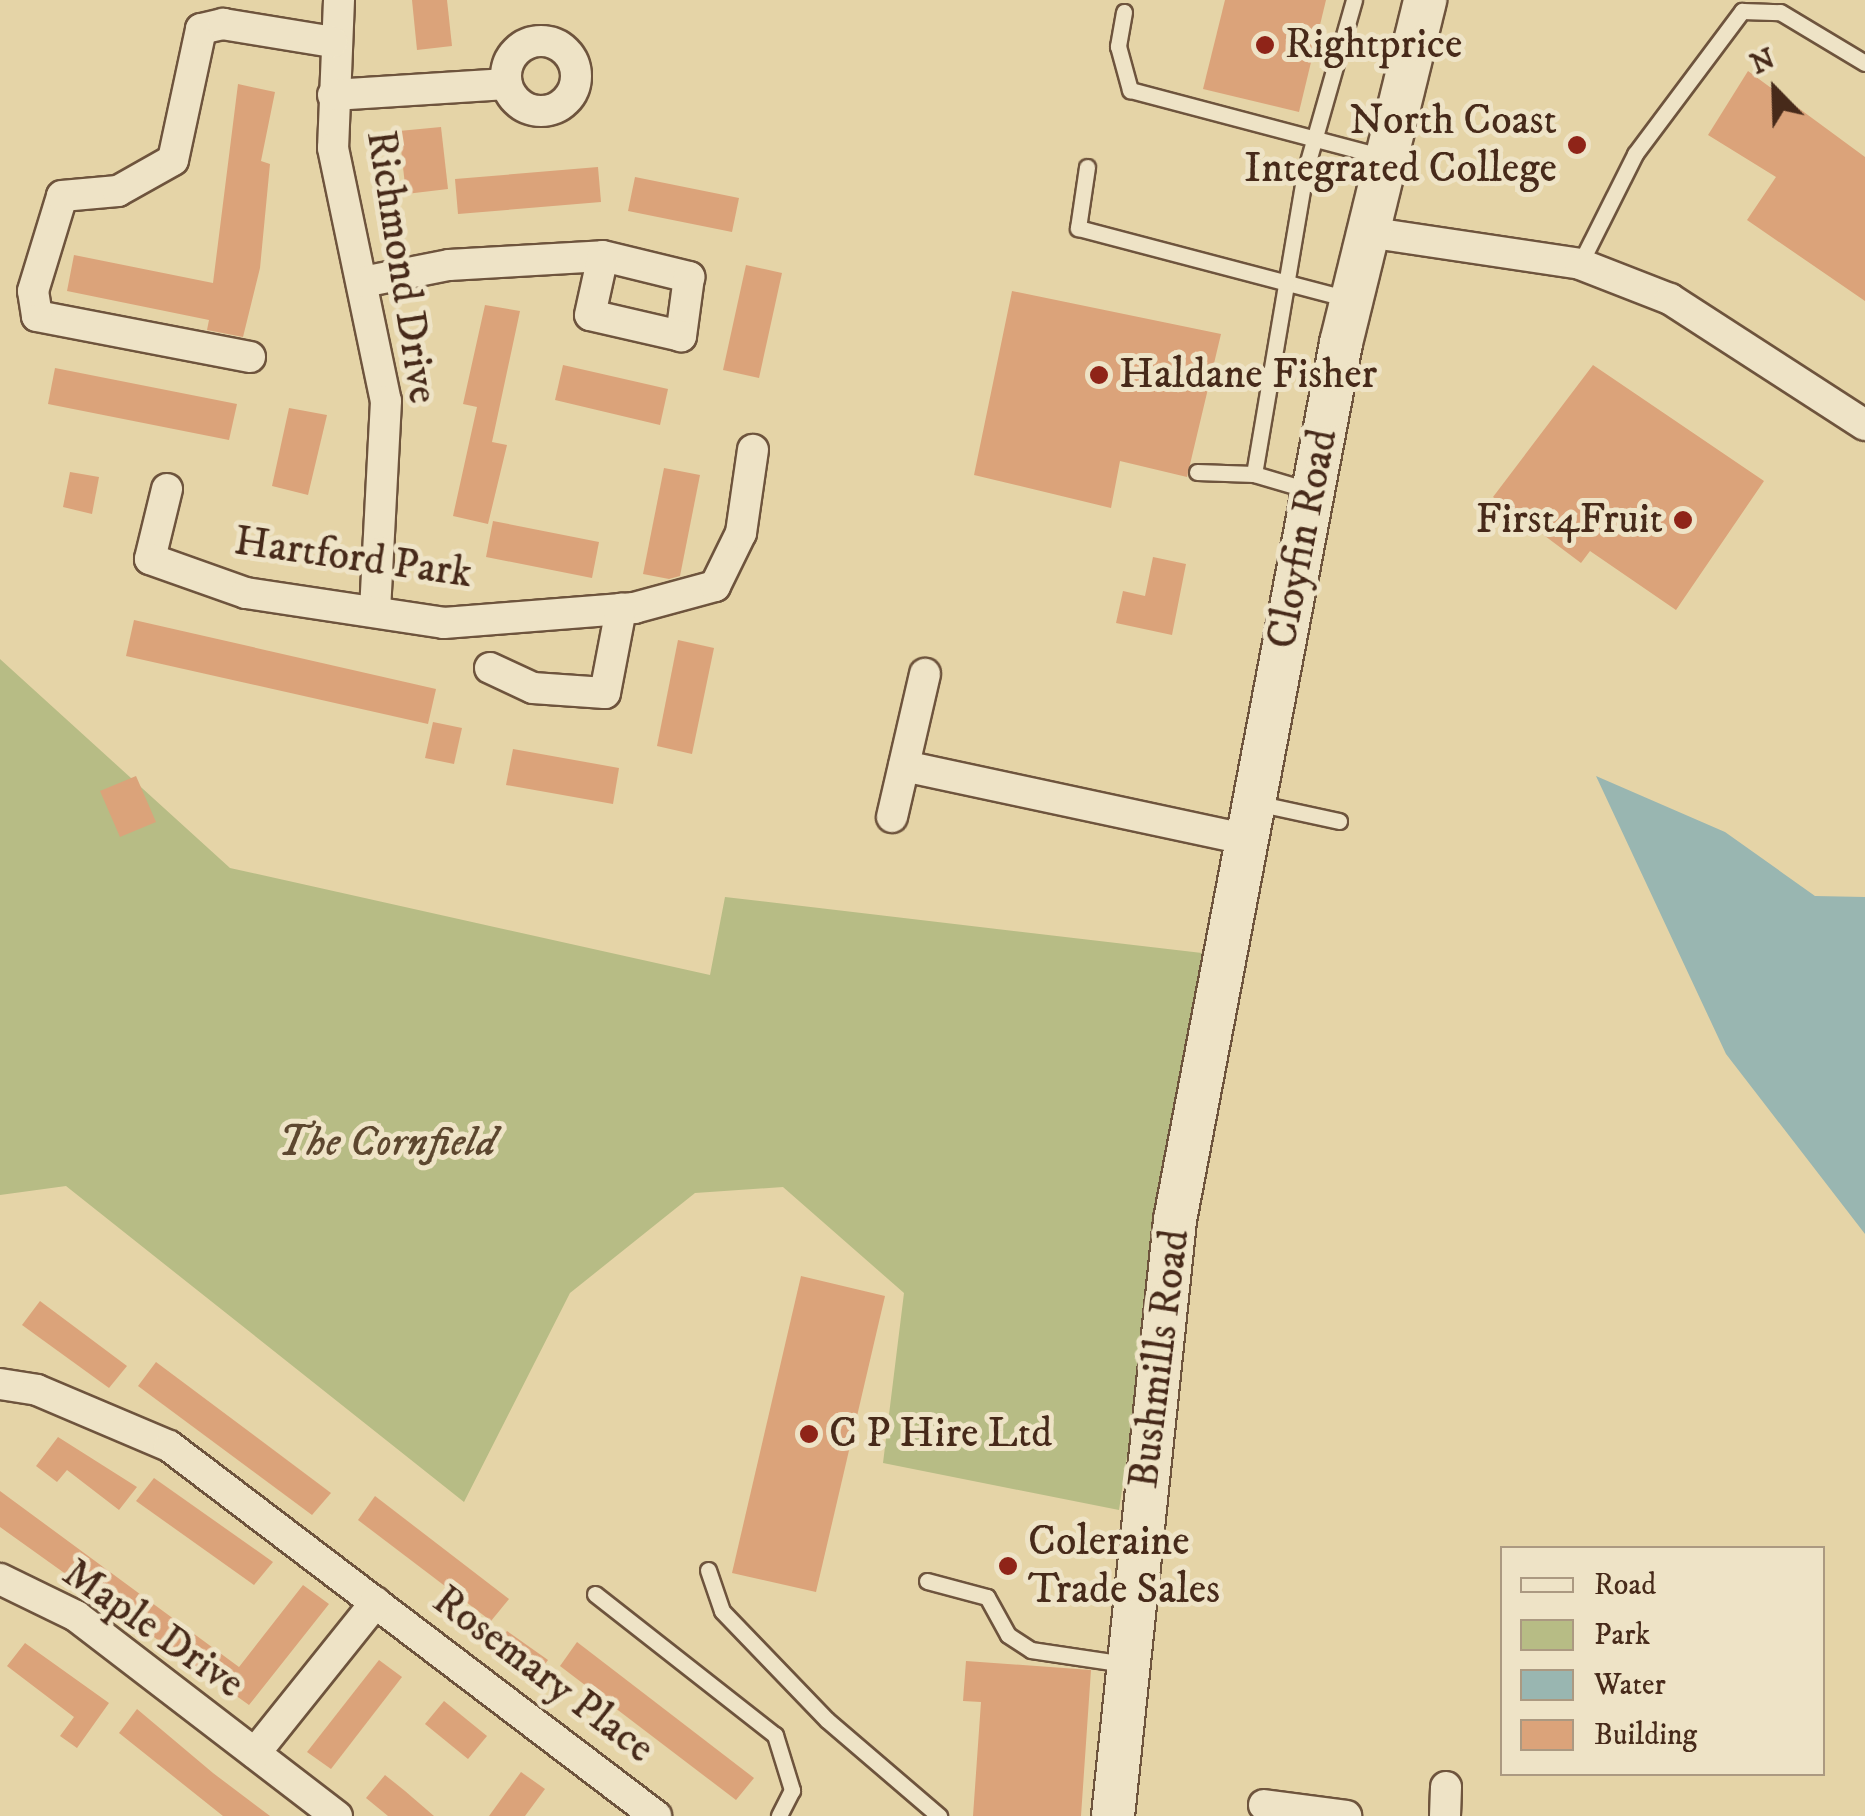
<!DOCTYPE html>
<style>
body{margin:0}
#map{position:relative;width:1865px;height:1816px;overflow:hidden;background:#e5d4a7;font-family:"IM FELL DW Pica",serif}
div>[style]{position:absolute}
.green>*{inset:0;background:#b7bc85}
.water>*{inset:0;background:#99b6b1}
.building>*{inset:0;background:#dba37a}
.roads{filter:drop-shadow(2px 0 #6e543d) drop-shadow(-2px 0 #6e543d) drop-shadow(0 2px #6e543d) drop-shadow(0 -2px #6e543d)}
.lane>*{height:15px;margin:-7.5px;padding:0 7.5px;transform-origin:7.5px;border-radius:7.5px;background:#eee3c6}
.street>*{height:30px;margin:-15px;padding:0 15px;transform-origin:15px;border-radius:15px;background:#eee3c6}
.street>.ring{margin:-15px;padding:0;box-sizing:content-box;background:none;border:30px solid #eee3c6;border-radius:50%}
.secondary>*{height:42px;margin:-21px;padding:0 21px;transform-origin:21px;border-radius:21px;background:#eee3c6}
.dots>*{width:28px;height:28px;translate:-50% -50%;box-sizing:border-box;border:5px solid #eee3c6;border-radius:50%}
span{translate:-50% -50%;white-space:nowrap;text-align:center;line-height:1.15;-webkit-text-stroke:10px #eee3c6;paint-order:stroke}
.poi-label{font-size:42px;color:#472a1a}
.left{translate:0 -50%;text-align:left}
.right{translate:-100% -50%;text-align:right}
.street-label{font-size:42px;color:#472a1a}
.park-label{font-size:42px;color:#5d472f;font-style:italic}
.legend{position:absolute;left:1500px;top:1546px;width:325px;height:230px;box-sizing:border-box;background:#eee3c6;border:2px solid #ab9981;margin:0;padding:12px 18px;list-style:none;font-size:30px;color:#472a1a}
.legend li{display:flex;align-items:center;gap:20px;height:50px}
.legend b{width:50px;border:2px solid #ab9981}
.north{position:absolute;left:1725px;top:40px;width:100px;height:100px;-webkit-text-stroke:8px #eee3c6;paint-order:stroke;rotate:337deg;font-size:28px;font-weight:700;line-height:40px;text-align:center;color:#472a1a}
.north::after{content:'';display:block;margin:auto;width:35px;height:45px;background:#472a1a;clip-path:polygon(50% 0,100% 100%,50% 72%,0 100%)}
</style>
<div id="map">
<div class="green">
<i style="clip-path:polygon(0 659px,230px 868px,710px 975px,725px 897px,1202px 953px,1119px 1510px,883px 1463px,904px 1293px,783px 1187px,695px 1193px,570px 1293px,464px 1502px,66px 1186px,0 1195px)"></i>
</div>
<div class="water">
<i style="clip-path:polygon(1596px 776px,1725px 832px,1815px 896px,1865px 897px,1865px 1234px,1726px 1054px)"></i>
</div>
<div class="building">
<i style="clip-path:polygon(412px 0,447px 0,452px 46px,417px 50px)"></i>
<i style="clip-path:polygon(1225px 0,1326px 0,1299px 112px,1203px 89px)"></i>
<i style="clip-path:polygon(1748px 71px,1865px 157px,1865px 301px,1747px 220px,1776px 177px,1708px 135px)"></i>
<i style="clip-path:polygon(238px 84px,275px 92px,261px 161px,270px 164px,260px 268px,243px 337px,207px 330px,209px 320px,67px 291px,74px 255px,213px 283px)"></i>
<i style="clip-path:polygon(441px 127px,448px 189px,406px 194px,399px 131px)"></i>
<i style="clip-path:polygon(598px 167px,601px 202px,458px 214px,455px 179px)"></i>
<i style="clip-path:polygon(635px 177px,739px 198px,732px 232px,628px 211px)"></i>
<i style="clip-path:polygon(746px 265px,782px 273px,759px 378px,723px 370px)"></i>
<i style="clip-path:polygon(1012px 291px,1221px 334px,1187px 477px,1120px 461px,1111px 508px,974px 475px)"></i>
<i style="clip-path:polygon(485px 305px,520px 311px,492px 442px,507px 445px,488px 524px,453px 516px,477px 407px,463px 404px)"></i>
<i style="clip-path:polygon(563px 365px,668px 389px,660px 425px,555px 400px)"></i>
<i style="clip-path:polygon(1593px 365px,1764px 481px,1676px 610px,1590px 551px,1581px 563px,1493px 497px)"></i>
<i style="clip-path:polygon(55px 368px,237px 404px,229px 440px,48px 404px)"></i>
<i style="clip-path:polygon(289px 408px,327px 415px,308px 495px,272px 486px)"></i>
<i style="clip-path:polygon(664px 468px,700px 475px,680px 576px,669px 579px,643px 574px)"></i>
<i style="clip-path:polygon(70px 472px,99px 477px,92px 514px,63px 507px)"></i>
<i style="clip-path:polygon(493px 521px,599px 542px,592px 578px,486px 557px)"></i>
<i style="clip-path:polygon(1153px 557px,1186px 564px,1172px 635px,1116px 623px,1123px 591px,1145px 596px)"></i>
<i style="clip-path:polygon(134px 620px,436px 689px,428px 724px,126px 656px)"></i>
<i style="clip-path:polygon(678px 640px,714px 648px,692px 754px,657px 746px)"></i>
<i style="clip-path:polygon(433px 722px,462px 728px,454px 764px,425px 758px)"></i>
<i style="clip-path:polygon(513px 749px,619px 768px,613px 804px,506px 785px)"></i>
<i style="clip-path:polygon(136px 776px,156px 822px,120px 837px,100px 791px)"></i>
<i style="clip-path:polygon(801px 1276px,885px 1296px,816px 1592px,732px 1573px)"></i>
<i style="clip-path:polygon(40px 1301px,127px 1366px,109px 1388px,22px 1325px)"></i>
<i style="clip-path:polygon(156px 1362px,331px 1493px,312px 1515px,138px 1386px)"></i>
<i style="clip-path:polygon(58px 1437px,137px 1487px,119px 1510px,67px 1470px,57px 1482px,36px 1466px)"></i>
<i style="clip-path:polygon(154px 1478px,273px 1562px,254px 1585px,136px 1501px)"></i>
<i style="clip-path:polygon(0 1491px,239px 1667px,303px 1585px,329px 1604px,249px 1705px,0 1527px)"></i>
<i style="clip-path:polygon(375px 1496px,509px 1599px,491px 1621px,358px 1520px)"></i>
<i style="clip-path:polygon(507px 1631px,548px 1660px,531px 1683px,490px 1654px)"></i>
<i style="clip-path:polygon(577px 1642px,754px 1778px,736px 1800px,560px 1666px)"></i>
<i style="clip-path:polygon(25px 1643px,109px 1703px,77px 1748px,60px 1736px,74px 1717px,7px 1666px)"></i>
<i style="clip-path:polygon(379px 1660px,402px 1677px,331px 1769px,307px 1752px)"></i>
<i style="clip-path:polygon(966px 1661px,1091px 1670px,1081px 1816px,973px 1816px,981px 1702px,963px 1701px)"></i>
<i style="clip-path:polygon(444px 1701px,487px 1736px,468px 1759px,425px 1724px)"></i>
<i style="clip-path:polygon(137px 1709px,213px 1773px,270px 1816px,223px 1816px,119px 1733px)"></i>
<i style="clip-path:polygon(521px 1772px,545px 1789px,525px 1816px,489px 1816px)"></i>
<i style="clip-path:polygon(385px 1775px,405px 1791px,434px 1816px,388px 1816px,366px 1798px)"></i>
</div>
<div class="roads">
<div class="lane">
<i style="left:1124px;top:12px;width:35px;rotate:100deg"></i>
<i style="left:1118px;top:46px;width:46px;rotate:74.7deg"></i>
<i style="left:1130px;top:90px;width:263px;rotate:14.8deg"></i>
<i style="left:1087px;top:167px;width:62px;rotate:98.4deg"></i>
<i style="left:1078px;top:228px;width:279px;rotate:14.7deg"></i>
<i style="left:1580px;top:264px;width:123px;rotate:-63.4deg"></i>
<i style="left:1635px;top:154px;width:179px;rotate:-53.2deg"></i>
<i style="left:1742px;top:11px;width:38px;rotate:2deg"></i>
<i style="left:1780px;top:12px;width:99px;rotate:31deg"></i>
<i style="left:1197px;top:472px;width:57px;rotate:2deg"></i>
<i style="left:1254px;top:474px;width:56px;rotate:16.5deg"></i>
<i style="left:1254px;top:474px;width:306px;rotate:-80.4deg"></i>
<i style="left:1305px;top:172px;width:179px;rotate:-74.1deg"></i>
<i style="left:1256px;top:803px;width:85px;rotate:12.2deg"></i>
<i style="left:708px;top:1570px;width:43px;rotate:71.1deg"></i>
<i style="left:722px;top:1611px;width:151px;rotate:46.1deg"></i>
<i style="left:827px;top:1720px;width:148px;rotate:40.6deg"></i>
<i style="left:927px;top:1581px;width:62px;rotate:14.9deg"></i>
<i style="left:987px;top:1597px;width:43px;rotate:61.1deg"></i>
<i style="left:1008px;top:1635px;width:27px;rotate:33deg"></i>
<i style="left:1031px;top:1650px;width:95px;rotate:8.5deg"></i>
<i style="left:595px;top:1594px;width:229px;rotate:38.1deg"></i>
<i style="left:775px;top:1735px;width:58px;rotate:72.8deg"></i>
<i style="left:792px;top:1790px;width:29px;rotate:117deg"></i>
</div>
<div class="street">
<i style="left:339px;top:0;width:148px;rotate:92.3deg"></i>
<i style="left:333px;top:148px;width:258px;rotate:78.2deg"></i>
<i style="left:386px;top:401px;width:208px;rotate:93deg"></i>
<i class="ring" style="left:506px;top:41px;width:40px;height:40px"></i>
<i style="left:333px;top:95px;width:174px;rotate:-3.6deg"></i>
<i style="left:1367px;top:232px;width:215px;rotate:8.5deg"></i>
<i style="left:1580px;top:264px;width:97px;rotate:21.3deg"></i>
<i style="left:1670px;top:299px;width:232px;rotate:32.9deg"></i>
<i style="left:363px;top:282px;width:88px;rotate:-11.2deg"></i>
<i style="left:449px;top:265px;width:154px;rotate:-3.3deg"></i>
<i style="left:603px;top:256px;width:89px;rotate:13.7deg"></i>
<i style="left:689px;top:277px;width:60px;rotate:97.7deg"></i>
<i style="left:681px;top:336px;width:93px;rotate:-167deg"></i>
<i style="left:590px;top:315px;width:60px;rotate:-77.6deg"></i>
<i style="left:250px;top:357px;width:217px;rotate:-169.1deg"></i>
<i style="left:37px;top:316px;width:25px;rotate:-99deg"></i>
<i style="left:33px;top:291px;width:99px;rotate:-73deg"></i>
<i style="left:62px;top:196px;width:56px;rotate:-5.1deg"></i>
<i style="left:118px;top:191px;width:63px;rotate:-29.4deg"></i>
<i style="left:173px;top:160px;width:134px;rotate:-77.9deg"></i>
<i style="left:201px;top:29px;width:23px;rotate:-13deg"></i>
<i style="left:223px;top:24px;width:111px;rotate:9.3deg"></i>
<i style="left:167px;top:489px;width:72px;rotate:103.7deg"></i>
<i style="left:150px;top:559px;width:102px;rotate:19.5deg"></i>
<i style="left:246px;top:593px;width:200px;rotate:8.6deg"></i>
<i style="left:444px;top:623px;width:191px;rotate:-4.5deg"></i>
<i style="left:634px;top:608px;width:84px;rotate:-15.2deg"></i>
<i style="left:715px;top:586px;width:59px;rotate:-63.9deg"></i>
<i style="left:741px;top:533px;width:84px;rotate:-81.8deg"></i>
<i style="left:490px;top:668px;width:47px;rotate:24.9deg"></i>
<i style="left:533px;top:688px;width:72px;rotate:4deg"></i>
<i style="left:605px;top:693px;width:86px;rotate:-79.2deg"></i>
<i style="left:904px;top:766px;width:349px;rotate:12.1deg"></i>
<i style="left:892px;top:817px;width:147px;rotate:-77deg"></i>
<i style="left:0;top:1384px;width:37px;rotate:9deg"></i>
<i style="left:37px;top:1390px;width:143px;rotate:23deg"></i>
<i style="left:169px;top:1446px;width:612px;rotate:37.23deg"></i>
<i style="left:0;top:1579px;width:85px;rotate:26deg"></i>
<i style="left:76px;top:1616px;width:329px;rotate:37.5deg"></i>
<i style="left:255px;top:1753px;width:193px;rotate:-51.3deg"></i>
<i style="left:1264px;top:1805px;width:83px;rotate:7.6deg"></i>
<i style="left:1445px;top:1816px;width:29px;rotate:-88deg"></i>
</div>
<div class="secondary">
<i style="left:1113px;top:1816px;width:599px;rotate:-84.06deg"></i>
<i style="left:1175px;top:1220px;width:893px;rotate:-79.28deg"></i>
<i style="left:1341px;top:343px;width:353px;rotate:-76.2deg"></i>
</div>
</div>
<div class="dots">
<i style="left:1265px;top:45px;background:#8f2418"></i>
<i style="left:1577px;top:145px;background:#8f2418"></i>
<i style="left:1099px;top:375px;background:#8f2418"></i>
<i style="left:1683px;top:520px;background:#8f2418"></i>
<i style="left:809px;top:1434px;background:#8f2418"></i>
<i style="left:1008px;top:1566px;background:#8f2418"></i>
</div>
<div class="poi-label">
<span class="left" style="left:1285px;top:45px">Rightprice</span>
<span class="right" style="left:1557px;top:145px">North Coast<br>Integrated College</span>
<span class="left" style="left:1119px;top:375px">Haldane Fisher</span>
<span class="right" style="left:1663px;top:520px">First4Fruit</span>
<span class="left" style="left:829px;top:1434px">C P Hire Ltd</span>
<span class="left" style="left:1028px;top:1566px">Coleraine<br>Trade Sales</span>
</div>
<div class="street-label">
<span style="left:401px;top:267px;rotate:81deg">Richmond Drive</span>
<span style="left:1303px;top:539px;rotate:-79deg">Cloyfin Road</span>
<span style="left:353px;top:558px;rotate:8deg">Hartford Park</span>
<span style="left:1160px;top:1359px;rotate:-83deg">Bushmills Road</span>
<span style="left:153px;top:1629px;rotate:35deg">Maple Drive</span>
<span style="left:543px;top:1675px;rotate:37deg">Rosemary Place</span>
</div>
<div class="park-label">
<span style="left:387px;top:1143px">The Cornfield</span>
</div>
<ul class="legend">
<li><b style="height:12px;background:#eee3c6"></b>Road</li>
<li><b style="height:28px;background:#b7bc85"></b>Park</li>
<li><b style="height:28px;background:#99b6b1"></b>Water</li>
<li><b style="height:28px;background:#dba37a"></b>Building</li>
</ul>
<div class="north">N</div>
</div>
